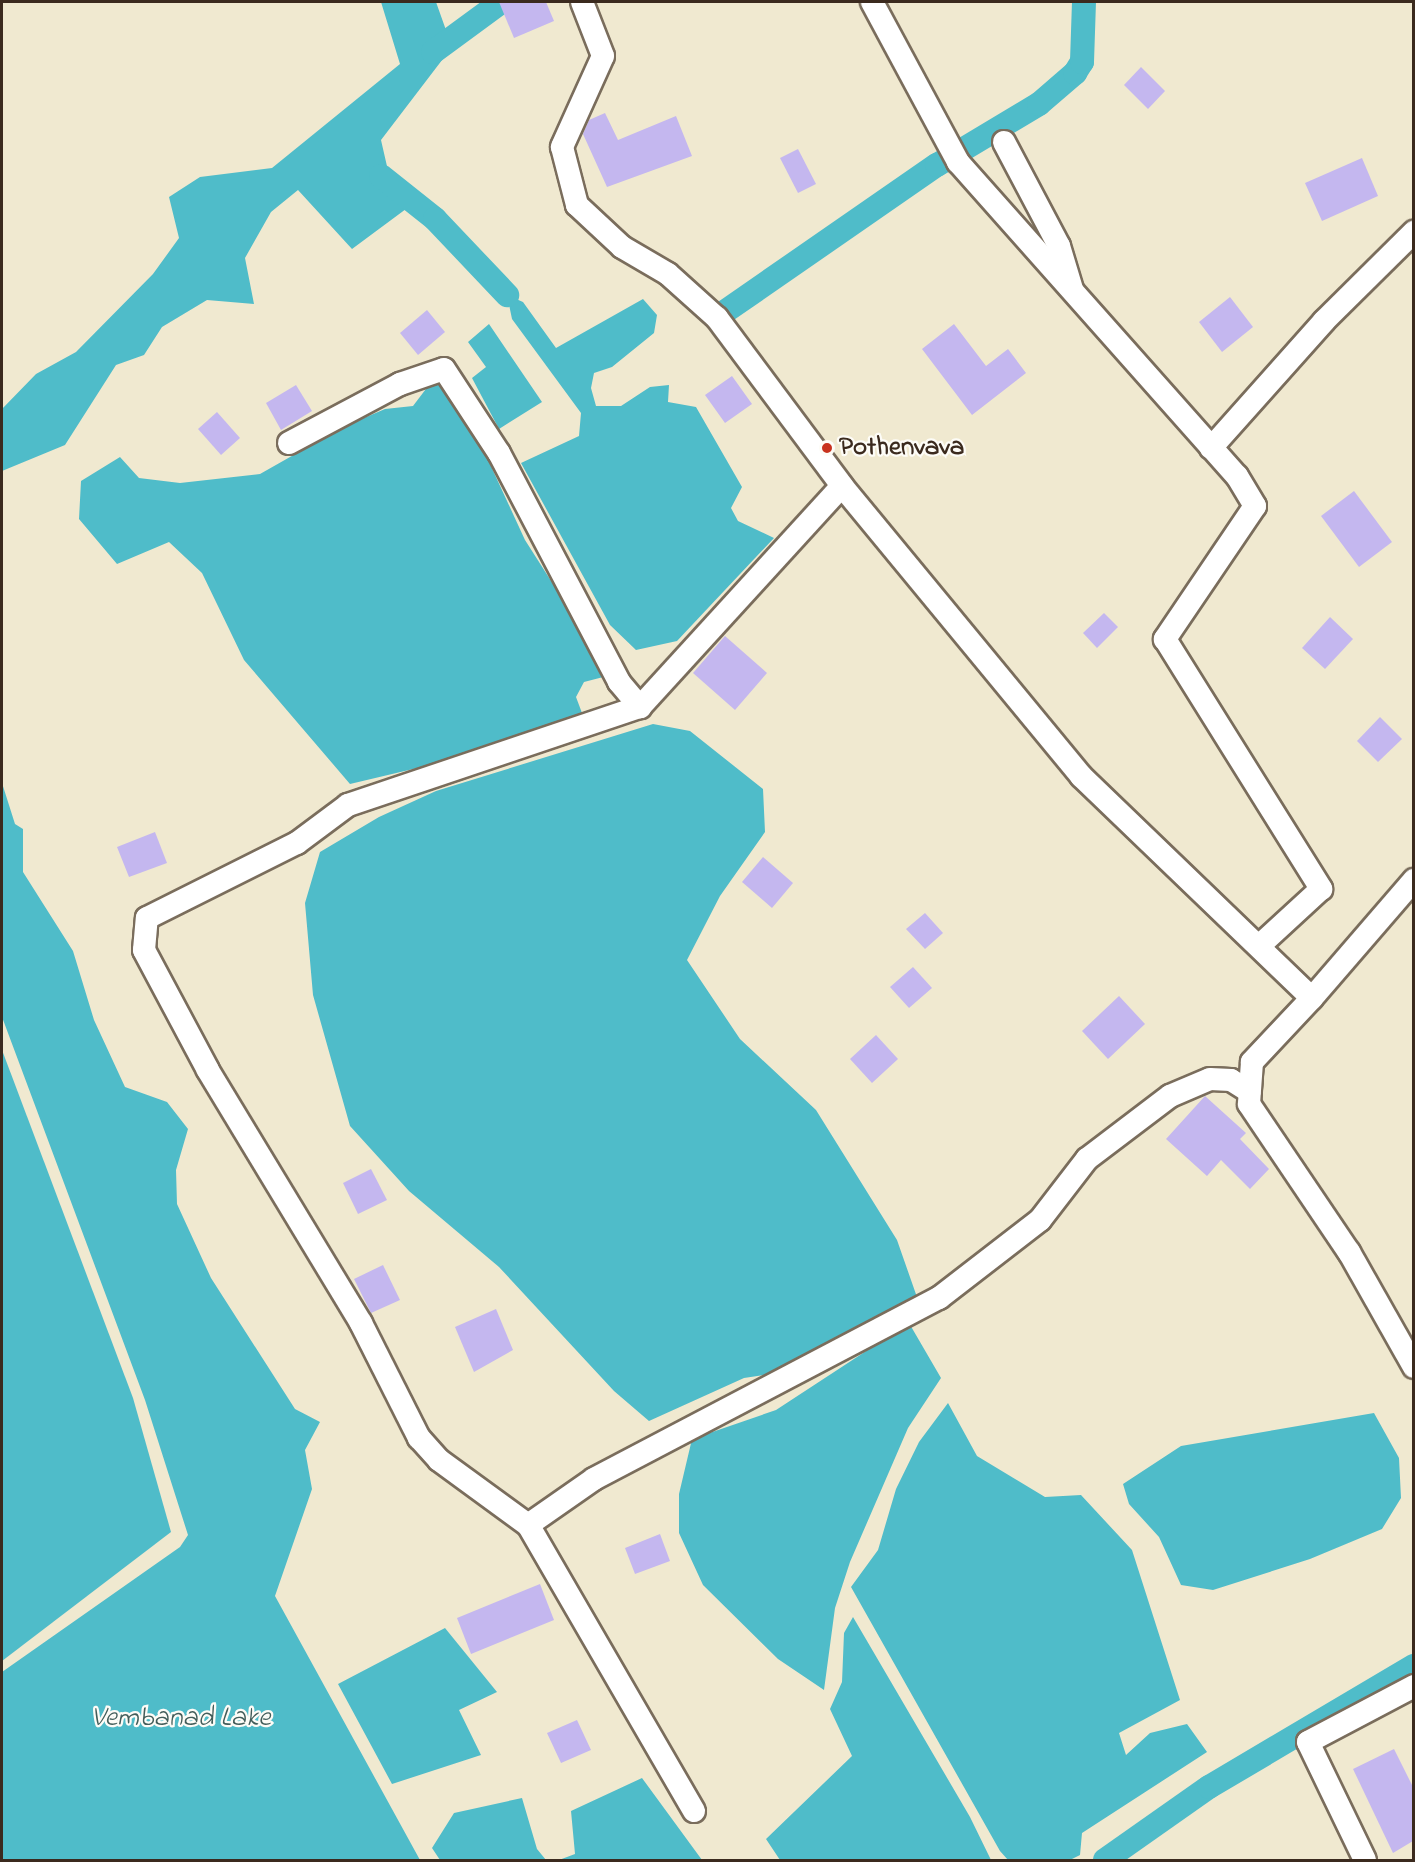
<!DOCTYPE html>
<style>
body{margin:0}
#map{position:relative;width:1415px;height:1862px;overflow:hidden;background:#f0e9d0;font-family:"Indie Flower",sans-serif}
div>[style]{position:absolute}
.water>*{inset:0;background:#4fbcc9}
.canal>*{height:24px;margin:-12px;padding:0 12px;transform-origin:12px;border-radius:12px;background:#4fbcc9}
.building>*{inset:0;background:#c4b7ef}
.roads{filter:drop-shadow(2px 0 #7a6d5c) drop-shadow(-2px 0 #7a6d5c) drop-shadow(0 2px #7a6d5c) drop-shadow(0 -2px #7a6d5c)}
.minor>*{height:22px;margin:-11px;padding:0 11px;transform-origin:11px;border-radius:11px;background:#fff}
.dots>*{width:16px;height:16px;translate:-50% -50%;box-sizing:border-box;border:3px solid #fdfcf7;border-radius:50%}
span{translate:-50% -50%;white-space:nowrap;text-align:center;line-height:1.15;-webkit-text-stroke:4.5px #fdfcf7;paint-order:stroke}
.poi-label{font-size:27px;color:#3b2a1e;font-weight:700}
.left{translate:0 -50%;text-align:left}
.water-label{font-size:28px;color:#425d5a;font-style:italic}
.frame{position:absolute;inset:0;border:3px solid #3b2a1e;pointer-events:none}
</style>
<div id="map">
<div class="water">
<i style="clip-path:polygon(381px 2px,436px 2px,452px 47px,381px 140px,389px 175px,410px 206px,352px 249px,298px 190px,271px 212px,245px 258px,254px 304px,207px 300px,162px 327px,144px 355px,116px 365px,65px 445px,2px 471px,2px 409px,36px 374px,76px 352px,153px 274px,179px 238px,169px 197px,200px 177px,272px 168px,400px 64px)"></i>
<i style="clip-path:polygon(507px 295px,523px 302px,556px 348px,643px 299px,657px 315px,654px 333px,612px 367px,594px 373px,591px 388px,596px 406px,621px 406px,650px 387px,669px 385px,668px 402px,696px 407px,742px 487px,731px 508px,738px 521px,774px 538px,677px 641px,636px 650px,610px 625px,521px 463px,579px 436px,581px 413px,512px 319px)"></i>
<i style="clip-path:polygon(489px 324px,542px 402px,499px 429px,472px 378px,486px 367px,468px 342px)"></i>
<i style="clip-path:polygon(435px 377px,444px 382px,478px 438px,525px 540px,611px 675px,584px 682px,576px 697px,585px 721px,510px 746px,350px 784px,244px 660px,202px 573px,169px 542px,117px 564px,79px 519px,81px 481px,120px 457px,139px 478px,180px 483px,260px 474px,343px 427px,385px 409px,413px 406px)"></i>
<i style="clip-path:polygon(653px 724px,690px 731px,763px 789px,765px 832px,720px 896px,687px 960px,740px 1039px,816px 1110px,897px 1240px,918px 1300px,771px 1374px,744px 1378px,649px 1421px,614px 1391px,499px 1267px,409px 1191px,350px 1126px,313px 995px,305px 903px,320px 852px,379px 817px,436px 791px)"></i>
<i style="clip-path:polygon(2px 783px,15px 824px,23px 829px,23px 872px,73px 951px,94px 1020px,125px 1087px,167px 1102px,188px 1129px,176px 1170px,177px 1204px,211px 1278px,295px 1409px,320px 1422px,305px 1450px,312px 1489px,275px 1596px,420px 1860px,2px 1860px,2px 1672px,180px 1547px,188px 1535px,145px 1400px,2px 1017px)"></i>
<i style="clip-path:polygon(2px 1050px,133px 1398px,171px 1532px,2px 1661px)"></i>
<i style="clip-path:polygon(909px 1323px,941px 1378px,908px 1428px,850px 1562px,835px 1608px,824px 1690px,778px 1659px,703px 1585px,679px 1533px,679px 1494px,692px 1439px,776px 1410px)"></i>
<i style="clip-path:polygon(948px 1403px,977px 1456px,1045px 1497px,1081px 1495px,1132px 1550px,1180px 1700px,1119px 1733px,1126px 1755px,1150px 1733px,1187px 1724px,1207px 1752px,1082px 1833px,1080px 1855px,1070px 1860px,1008px 1860px,1000px 1851px,851px 1587px,878px 1550px,896px 1489px,919px 1442px)"></i>
<i style="clip-path:polygon(1374px 1413px,1399px 1458px,1401px 1498px,1382px 1529px,1310px 1559px,1213px 1590px,1181px 1585px,1159px 1537px,1129px 1504px,1123px 1484px,1181px 1446px)"></i>
<i style="clip-path:polygon(853px 1617px,970px 1817px,991px 1860px,780px 1860px,766px 1839px,852px 1756px,830px 1709px,842px 1682px,844px 1633px)"></i>
<i style="clip-path:polygon(445px 1628px,497px 1692px,459px 1710px,481px 1755px,392px 1784px,338px 1684px)"></i>
<i style="clip-path:polygon(642px 1778px,702px 1860px,559px 1860px,575px 1854px,571px 1811px)"></i>
<i style="clip-path:polygon(522px 1798px,537px 1849px,546px 1860px,440px 1860px,432px 1848px,454px 1813px)"></i>
</div>
<div class="canal">
<i style="left:433px;top:52px;width:84px;rotate:-36.3deg"></i>
<i style="left:381px;top:176px;width:69px;rotate:38.5deg"></i>
<i style="left:435px;top:219px;width:105px;rotate:46.5deg"></i>
<i style="left:720px;top:315px;width:264px;rotate:-34.7deg"></i>
<i style="left:937px;top:165px;width:119px;rotate:-30.9deg"></i>
<i style="left:1039px;top:104px;width:48px;rotate:-40.7deg"></i>
<i style="left:1075px;top:73px;width:13px;rotate:-58deg"></i>
<i style="left:1082px;top:62px;width:60px;rotate:-88.1deg"></i>
<i style="left:1105px;top:1860px;width:127px;rotate:-35.1deg"></i>
<i style="left:1209px;top:1787px;width:238px;rotate:-30.6deg"></i>
</div>
<div class="building">
<i style="clip-path:polygon(499px 2px,546px 2px,554px 21px,514px 38px)"></i>
<i style="clip-path:polygon(1141px 67px,1165px 91px,1148px 109px,1124px 85px)"></i>
<i style="clip-path:polygon(605px 113px,618px 140px,676px 116px,692px 156px,607px 187px,583px 134px,589px 120px)"></i>
<i style="clip-path:polygon(798px 149px,816px 184px,798px 193px,780px 158px)"></i>
<i style="clip-path:polygon(1362px 158px,1378px 196px,1322px 221px,1305px 183px)"></i>
<i style="clip-path:polygon(1230px 297px,1253px 327px,1222px 352px,1199px 322px)"></i>
<i style="clip-path:polygon(427px 310px,445px 332px,418px 355px,400px 333px)"></i>
<i style="clip-path:polygon(954px 324px,986px 366px,1008px 349px,1026px 373px,972px 415px,922px 349px)"></i>
<i style="clip-path:polygon(732px 376px,752px 404px,725px 423px,705px 395px)"></i>
<i style="clip-path:polygon(296px 385px,312px 411px,281px 430px,266px 403px)"></i>
<i style="clip-path:polygon(217px 412px,240px 438px,221px 455px,198px 429px)"></i>
<i style="clip-path:polygon(1354px 491px,1392px 542px,1359px 567px,1321px 516px)"></i>
<i style="clip-path:polygon(1104px 613px,1118px 627px,1097px 648px,1083px 633px)"></i>
<i style="clip-path:polygon(1330px 617px,1353px 639px,1325px 669px,1302px 648px)"></i>
<i style="clip-path:polygon(725px 636px,767px 673px,735px 710px,693px 673px)"></i>
<i style="clip-path:polygon(1380px 717px,1402px 739px,1378px 762px,1357px 741px)"></i>
<i style="clip-path:polygon(155px 832px,167px 863px,129px 877px,117px 847px)"></i>
<i style="clip-path:polygon(763px 857px,793px 883px,772px 908px,742px 882px)"></i>
<i style="clip-path:polygon(925px 913px,943px 933px,925px 949px,906px 929px)"></i>
<i style="clip-path:polygon(913px 967px,932px 988px,909px 1008px,890px 987px)"></i>
<i style="clip-path:polygon(1119px 996px,1145px 1024px,1108px 1059px,1082px 1031px)"></i>
<i style="clip-path:polygon(876px 1035px,898px 1059px,872px 1083px,850px 1059px)"></i>
<i style="clip-path:polygon(1205px 1096px,1246px 1133px,1240px 1139px,1269px 1169px,1250px 1189px,1221px 1160px,1207px 1176px,1166px 1139px)"></i>
<i style="clip-path:polygon(371px 1169px,387px 1200px,358px 1214px,343px 1183px)"></i>
<i style="clip-path:polygon(383px 1265px,400px 1300px,371px 1313px,354px 1279px)"></i>
<i style="clip-path:polygon(496px 1309px,513px 1350px,474px 1372px,455px 1327px)"></i>
<i style="clip-path:polygon(660px 1534px,670px 1561px,635px 1574px,625px 1548px)"></i>
<i style="clip-path:polygon(540px 1584px,554px 1620px,471px 1654px,457px 1618px)"></i>
<i style="clip-path:polygon(577px 1720px,591px 1750px,561px 1763px,547px 1733px)"></i>
<i style="clip-path:polygon(1394px 1749px,1413px 1787px,1413px 1841px,1393px 1853px,1353px 1769px)"></i>
</div>
<div class="roads">
<div class="minor">
<i style="left:582px;top:2px;width:58px;rotate:68.7deg"></i>
<i style="left:603px;top:56px;width:100px;rotate:114.3deg"></i>
<i style="left:562px;top:147px;width:60px;rotate:75.5deg"></i>
<i style="left:577px;top:205px;width:62px;rotate:43deg"></i>
<i style="left:622px;top:247px;width:53px;rotate:30.4deg"></i>
<i style="left:668px;top:274px;width:66px;rotate:41.9deg"></i>
<i style="left:717px;top:318px;width:209px;rotate:53.3deg"></i>
<i style="left:842px;top:486px;width:376px;rotate:50.5deg"></i>
<i style="left:1081px;top:776px;width:320px;rotate:43.9deg"></i>
<i style="left:1312px;top:998px;width:88px;rotate:133.2deg"></i>
<i style="left:1252px;top:1062px;width:42px;rotate:94.1deg"></i>
<i style="left:1249px;top:1104px;width:179px;rotate:56deg"></i>
<i style="left:1349px;top:1252px;width:132px;rotate:60.5deg"></i>
<i style="left:872px;top:2px;width:182px;rotate:61.7deg"></i>
<i style="left:958px;top:162px;width:420px;rotate:48.4deg"></i>
<i style="left:1237px;top:476px;width:35px;rotate:59deg"></i>
<i style="left:1255px;top:506px;width:161px;rotate:124.1deg"></i>
<i style="left:1165px;top:639px;width:295px;rotate:58deg"></i>
<i style="left:1321px;top:889px;width:84px;rotate:137.4deg"></i>
<i style="left:1004px;top:142px;width:118px;rotate:62.1deg"></i>
<i style="left:1059px;top:246px;width:45px;rotate:73.2deg"></i>
<i style="left:289px;top:443px;width:126px;rotate:-28deg"></i>
<i style="left:400px;top:384px;width:46px;rotate:-18.8deg"></i>
<i style="left:444px;top:369px;width:100px;rotate:56.8deg"></i>
<i style="left:499px;top:453px;width:259px;rotate:62.3deg"></i>
<i style="left:619px;top:682px;width:33px;rotate:50deg"></i>
<i style="left:1211px;top:448px;width:170px;rotate:-48.3deg"></i>
<i style="left:1324px;top:321px;width:127px;rotate:-44.7deg"></i>
<i style="left:1312px;top:998px;width:156px;rotate:-49.2deg"></i>
<i style="left:528px;top:1525px;width:80px;rotate:-34.9deg"></i>
<i style="left:594px;top:1479px;width:390px;rotate:-27.7deg"></i>
<i style="left:939px;top:1298px;width:128px;rotate:-37.7deg"></i>
<i style="left:1040px;top:1220px;width:77px;rotate:-52.4deg"></i>
<i style="left:1087px;top:1159px;width:104px;rotate:-37.2deg"></i>
<i style="left:1170px;top:1096px;width:43px;rotate:-23deg"></i>
<i style="left:1210px;top:1079px;width:21px;rotate:3deg"></i>
<i style="left:1231px;top:1080px;width:22px;rotate:32deg"></i>
<i style="left:694px;top:1811px;width:331px;rotate:-120.1deg"></i>
<i style="left:528px;top:1525px;width:110px;rotate:-143.9deg"></i>
<i style="left:439px;top:1460px;width:30px;rotate:-132deg"></i>
<i style="left:419px;top:1438px;width:129px;rotate:-116.8deg"></i>
<i style="left:361px;top:1323px;width:296px;rotate:-121.2deg"></i>
<i style="left:208px;top:1070px;width:136px;rotate:-118.1deg"></i>
<i style="left:144px;top:950px;width:32px;rotate:-85deg"></i>
<i style="left:147px;top:918px;width:168px;rotate:-26.6deg"></i>
<i style="left:297px;top:843px;width:64px;rotate:-36.7deg"></i>
<i style="left:348px;top:805px;width:308px;rotate:-18.6deg"></i>
<i style="left:640px;top:707px;width:299px;rotate:-47.6deg"></i>
<i style="left:1365px;top:1860px;width:131px;rotate:-115.8deg"></i>
<i style="left:1308px;top:1742px;width:120px;rotate:-27.8deg"></i>
</div>
</div>
<div class="dots">
<i style="left:827px;top:448px;background:#c8321e"></i>
</div>
<div class="poi-label">
<span class="left" style="left:839px;top:448px">Pothenvava</span>
</div>
<div class="water-label">
<span style="left:181px;top:1719px">Vembanad Lake</span>
</div>
<div class="frame"></div>
</div>
